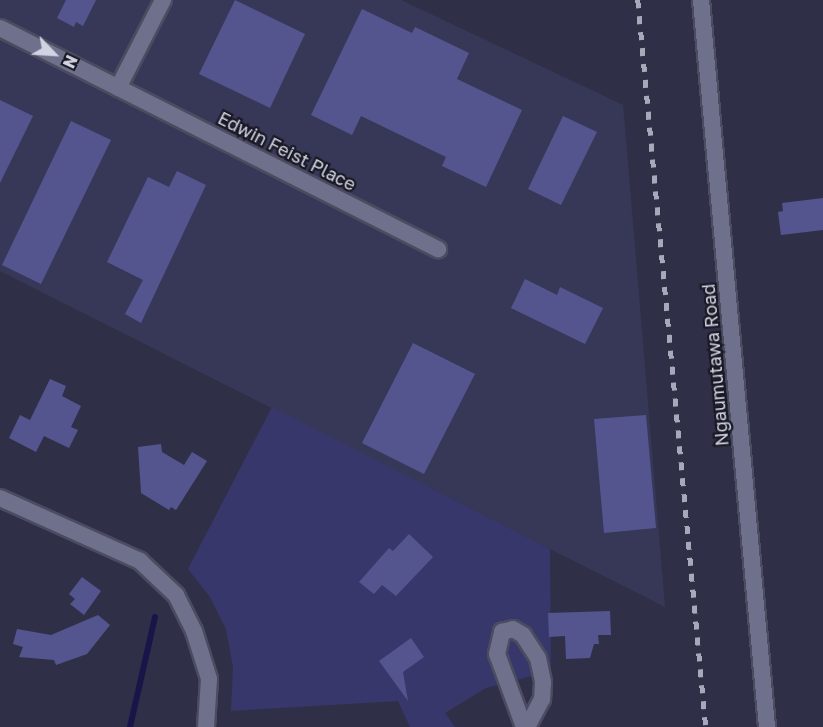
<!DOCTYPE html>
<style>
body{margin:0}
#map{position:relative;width:823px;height:727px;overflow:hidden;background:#2f3048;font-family:"Golos Text",sans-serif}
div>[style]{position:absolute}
.built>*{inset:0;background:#373857}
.green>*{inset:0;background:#38376c}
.stream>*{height:6px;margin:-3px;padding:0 3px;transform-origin:3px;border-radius:3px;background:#1a1548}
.building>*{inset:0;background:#54558e}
.roads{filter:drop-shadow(2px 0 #4b4c60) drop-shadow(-2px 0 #4b4c60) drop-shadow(0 2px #4b4c60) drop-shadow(0 -2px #4b4c60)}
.minor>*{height:16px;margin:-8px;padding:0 8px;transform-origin:8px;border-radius:8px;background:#6e708c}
.secondary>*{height:16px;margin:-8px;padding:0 8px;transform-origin:8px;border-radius:8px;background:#6e708c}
.rail>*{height:4.5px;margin-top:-2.25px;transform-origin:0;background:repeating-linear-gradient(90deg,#a7a8ba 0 8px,transparent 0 16px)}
span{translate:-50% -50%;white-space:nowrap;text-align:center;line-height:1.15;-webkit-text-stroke:4.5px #181924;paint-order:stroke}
.street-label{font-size:18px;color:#d1d3e2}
.north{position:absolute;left:24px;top:24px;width:60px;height:60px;-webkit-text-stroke:4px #181924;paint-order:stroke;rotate:115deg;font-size:16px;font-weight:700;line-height:24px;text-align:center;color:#d1d3e2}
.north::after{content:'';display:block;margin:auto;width:21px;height:27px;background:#d1d3e2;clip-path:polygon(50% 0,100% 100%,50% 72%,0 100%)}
</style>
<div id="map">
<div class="built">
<i style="clip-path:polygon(0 0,401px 0,623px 105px,665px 607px,0 271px)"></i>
</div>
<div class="green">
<i style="clip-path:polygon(272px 407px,550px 549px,551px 671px,486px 688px,445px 713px,455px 727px,410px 727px,398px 701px,231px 711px,233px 667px,226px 629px,210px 597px,188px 569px)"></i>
</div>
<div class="stream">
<i style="left:130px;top:727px;width:113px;rotate:-77.2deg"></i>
</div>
<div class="building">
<i style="clip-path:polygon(66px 0,96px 0,83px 26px,76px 22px,74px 27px,57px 18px)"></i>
<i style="clip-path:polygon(235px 0,305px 34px,270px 108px,199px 74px)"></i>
<i style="clip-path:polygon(362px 9px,412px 33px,415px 27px,469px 53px,457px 79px,522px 110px,486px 187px,442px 166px,446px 157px,361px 116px,352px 135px,311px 115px)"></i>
<i style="clip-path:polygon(0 100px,33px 116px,0 183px)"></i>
<i style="clip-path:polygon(563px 116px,597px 132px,561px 205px,528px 189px)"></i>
<i style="clip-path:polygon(71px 121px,111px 140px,41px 284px,2px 265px)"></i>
<i style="clip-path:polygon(177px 171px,206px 185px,141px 323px,125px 314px,143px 280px,107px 262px,148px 177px,169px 187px)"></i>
<i style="clip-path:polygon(823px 198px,823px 230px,781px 235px,778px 212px,783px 211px,782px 203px)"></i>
<i style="clip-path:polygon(525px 279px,557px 295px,560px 287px,603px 308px,585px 344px,511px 308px)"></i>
<i style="clip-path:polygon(413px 343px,475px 374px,424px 474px,362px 443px)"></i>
<i style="clip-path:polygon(50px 379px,66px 386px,62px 396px,81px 406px,71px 427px,78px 430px,69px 448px,44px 436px,36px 452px,9px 438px,20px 415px,30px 420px)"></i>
<i style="clip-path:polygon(646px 415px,656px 528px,604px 533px,594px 419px)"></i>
<i style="clip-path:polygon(161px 444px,162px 452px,184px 465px,192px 452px,207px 461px,176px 510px,171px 507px,169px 510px,141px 493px,138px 447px)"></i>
<i style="clip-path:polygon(409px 534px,433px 557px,396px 596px,382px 585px,374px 594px,359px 582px,389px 548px,393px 551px)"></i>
<i style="clip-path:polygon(82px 577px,101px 591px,84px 615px,70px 604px,75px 599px,69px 594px)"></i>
<i style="clip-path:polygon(610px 611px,611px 635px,598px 635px,599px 644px,594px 644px,590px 658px,566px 659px,565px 636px,549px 637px,548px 613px)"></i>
<i style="clip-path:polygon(98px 615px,110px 625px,87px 654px,56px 665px,54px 660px,19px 657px,23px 647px,13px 644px,17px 629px,51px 635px)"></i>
<i style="clip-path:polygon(411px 638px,424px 657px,403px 672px,408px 701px,379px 661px)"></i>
</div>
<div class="roads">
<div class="minor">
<i style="left:0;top:28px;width:491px;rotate:26.8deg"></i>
<i style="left:118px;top:88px;width:99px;rotate:-62.9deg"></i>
<i style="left:0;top:498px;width:154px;rotate:24.2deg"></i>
<i style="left:140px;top:561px;width:50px;rotate:43.4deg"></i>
<i style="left:176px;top:595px;width:40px;rotate:63.4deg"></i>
<i style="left:194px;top:631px;width:50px;rotate:72.6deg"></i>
<i style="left:209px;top:679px;width:48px;rotate:93.6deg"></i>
<i style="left:524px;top:727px;width:78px;rotate:-110.3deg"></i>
<i style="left:497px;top:654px;width:23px;rotate:-77deg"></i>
<i style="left:502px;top:632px;width:11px;rotate:-15deg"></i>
<i style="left:513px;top:629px;width:12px;rotate:31deg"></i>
<i style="left:523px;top:635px;width:27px;rotate:57deg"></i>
<i style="left:538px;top:658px;width:25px;rotate:78deg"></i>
<i style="left:543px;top:682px;width:17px;rotate:93deg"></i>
<i style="left:542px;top:699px;width:32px;rotate:118deg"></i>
</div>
<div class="secondary">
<i style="left:701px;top:0;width:730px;rotate:84.81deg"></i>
</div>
</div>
<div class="rail">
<i style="left:638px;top:0;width:730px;rotate:84.66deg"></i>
</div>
<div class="street-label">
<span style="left:287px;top:151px;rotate:27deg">Edwin Feist Place</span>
<span style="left:715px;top:365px;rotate:-95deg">Ngaumutawa Road</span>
</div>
<div class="north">N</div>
</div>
